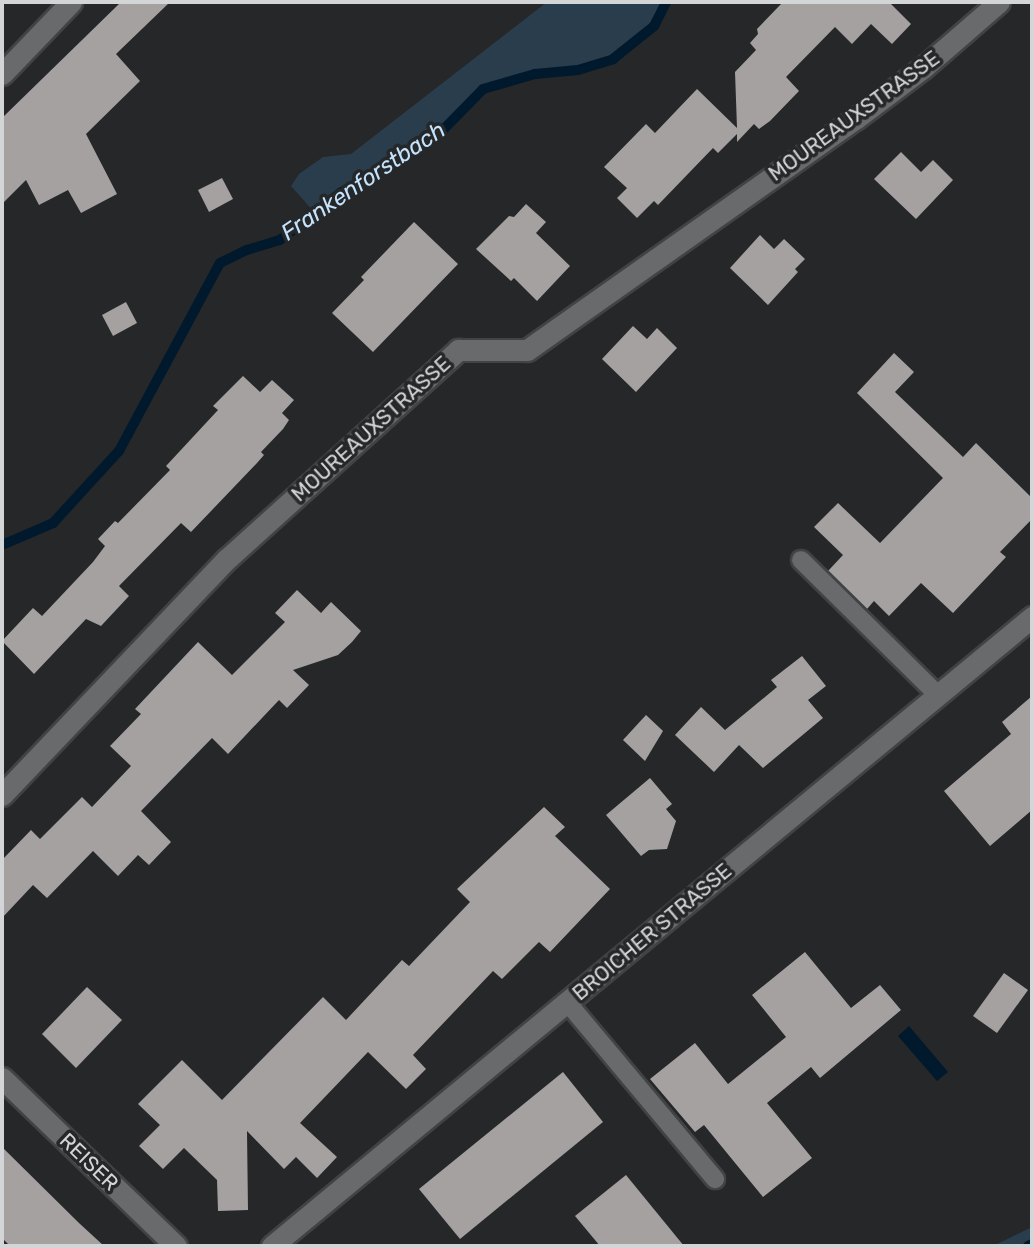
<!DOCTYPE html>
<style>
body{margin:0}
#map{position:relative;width:1034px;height:1248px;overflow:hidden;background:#252729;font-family:Rubik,sans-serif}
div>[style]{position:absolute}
.green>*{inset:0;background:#2a3d4c}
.water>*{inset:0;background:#00192c}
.stream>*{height:10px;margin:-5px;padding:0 5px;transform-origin:5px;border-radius:5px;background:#00192c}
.building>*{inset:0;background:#a5a1a1}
.roads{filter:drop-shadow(2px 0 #414345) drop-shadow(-2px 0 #414345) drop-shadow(0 2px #414345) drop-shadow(0 -2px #414345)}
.lane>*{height:18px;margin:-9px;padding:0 9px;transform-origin:9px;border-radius:9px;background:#686a6c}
.street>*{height:21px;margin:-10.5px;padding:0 10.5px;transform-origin:10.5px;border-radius:10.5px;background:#686a6c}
span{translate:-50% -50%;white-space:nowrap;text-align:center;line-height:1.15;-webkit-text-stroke:7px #252729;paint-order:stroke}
.street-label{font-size:21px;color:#d4d5d6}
.water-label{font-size:23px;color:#c4e4fe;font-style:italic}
.frame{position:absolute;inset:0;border:4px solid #d4d5d6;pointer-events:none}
</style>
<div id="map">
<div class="green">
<i style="clip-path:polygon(547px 2px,662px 2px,654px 22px,642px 36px,608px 60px,570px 71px,522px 75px,486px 84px,428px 141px,334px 195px,314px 212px,291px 186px,299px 174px,323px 157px,351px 154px)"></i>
<i style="clip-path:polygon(1032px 1227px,1032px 1246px,993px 1246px)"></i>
</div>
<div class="water">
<i style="clip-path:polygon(909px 1026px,948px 1072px,937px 1081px,898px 1036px)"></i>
</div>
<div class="stream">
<i style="left:2px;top:545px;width:56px;rotate:-23.3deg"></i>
<i style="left:53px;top:523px;width:98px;rotate:-47.5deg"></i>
<i style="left:119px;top:451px;width:213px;rotate:-61.8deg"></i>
<i style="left:220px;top:263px;width:30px;rotate:-26deg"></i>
<i style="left:247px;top:250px;width:34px;rotate:-17deg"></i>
<i style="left:280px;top:240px;width:76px;rotate:-38.1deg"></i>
<i style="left:340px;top:193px;width:69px;rotate:-28.4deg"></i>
<i style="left:401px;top:160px;width:46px;rotate:-34.4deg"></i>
<i style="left:439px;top:134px;width:63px;rotate:-45.6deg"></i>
<i style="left:483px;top:89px;width:54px;rotate:-16.1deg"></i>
<i style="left:535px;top:74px;width:43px;rotate:-5.3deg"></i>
<i style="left:578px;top:70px;width:37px;rotate:-17deg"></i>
<i style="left:613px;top:59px;width:53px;rotate:-38.8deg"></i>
<i style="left:654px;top:26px;width:27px;rotate:-63deg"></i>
<i style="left:1028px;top:1246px;width:4px;rotate:-27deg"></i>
</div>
<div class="building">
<i style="clip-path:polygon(121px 2px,170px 2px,116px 54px,140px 81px,86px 134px,117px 194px,81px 213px,68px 190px,39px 205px,26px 180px,2px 204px,2px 118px)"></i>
<i style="clip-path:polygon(783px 2px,893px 2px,891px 4px,911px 24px,892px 44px,871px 24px,852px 44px,835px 27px,786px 77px,799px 91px,770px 121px,759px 129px,754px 124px,737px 142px,737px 134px,718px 153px,713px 148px,658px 205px,654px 201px,637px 218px,617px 198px,627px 188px,604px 167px,646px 124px,655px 133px,697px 89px,737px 128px,735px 72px,756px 50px,750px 43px,758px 34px,757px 29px)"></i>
<i style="clip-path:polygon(901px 152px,921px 172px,933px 160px,953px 180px,916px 219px,874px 179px)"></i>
<i style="clip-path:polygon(222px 178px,233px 199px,209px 212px,198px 190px)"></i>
<i style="clip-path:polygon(526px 204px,546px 222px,536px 233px,570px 266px,537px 301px,514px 278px,511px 281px,476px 249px,509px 216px,514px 217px)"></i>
<i style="clip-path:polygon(414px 222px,458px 264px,373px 352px,332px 313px,364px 280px,361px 277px)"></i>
<i style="clip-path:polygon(760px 235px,774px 249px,784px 239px,805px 259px,795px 269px,798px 272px,768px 305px,730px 268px)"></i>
<i style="clip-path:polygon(126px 302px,137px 323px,113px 336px,102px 315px)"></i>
<i style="clip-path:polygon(633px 326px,647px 339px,657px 328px,677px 348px,636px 392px,602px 359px)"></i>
<i style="clip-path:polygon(894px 353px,914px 372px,895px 392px,963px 457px,976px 443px,1032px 498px,1032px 519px,1000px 552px,1006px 557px,953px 613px,921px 583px,889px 616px,874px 601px,867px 609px,828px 571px,843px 555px,814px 527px,838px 503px,880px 543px,943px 478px,857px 393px)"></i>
<i style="clip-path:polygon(243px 376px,260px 392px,272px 380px,294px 400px,282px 413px,289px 420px,283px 429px,261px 452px,264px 455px,257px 463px,191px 532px,181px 523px,119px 586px,129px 596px,101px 626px,86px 619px,34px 674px,2px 641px,33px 608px,42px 616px,93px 562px,105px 546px,98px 539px,115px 521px,118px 523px,170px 470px,166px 466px,218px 410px,213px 406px)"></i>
<i style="clip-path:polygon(297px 590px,321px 613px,331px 602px,361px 631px,352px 642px,338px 655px,293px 670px,309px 685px,287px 708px,279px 700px,228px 754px,212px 738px,141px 811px,171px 842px,149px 865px,138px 855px,118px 876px,93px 851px,47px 898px,33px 885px,2px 918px,2px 860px,31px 830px,40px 839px,82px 797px,92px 807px,131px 766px,110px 746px,141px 714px,135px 709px,198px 642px,232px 675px,285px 622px,275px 613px)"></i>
<i style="clip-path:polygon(802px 656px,826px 686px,808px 700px,823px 718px,763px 768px,739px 745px,714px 772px,675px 735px,701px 707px,725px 730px,777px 687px,771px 680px)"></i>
<i style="clip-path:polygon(1032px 696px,1032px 810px,990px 846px,944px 791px,1011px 734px,1002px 722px)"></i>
<i style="clip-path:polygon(646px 715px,663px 731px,645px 761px,623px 740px)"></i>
<i style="clip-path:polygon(650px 778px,672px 804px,666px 809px,676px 821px,667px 849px,649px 850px,641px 856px,606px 815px)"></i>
<i style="clip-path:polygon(544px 807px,565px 827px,555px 836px,610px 889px,550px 952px,539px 942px,502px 979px,493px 971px,413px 1055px,426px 1069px,406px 1089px,368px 1052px,300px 1123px,337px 1157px,317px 1178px,296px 1157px,284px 1169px,247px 1131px,248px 1210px,218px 1211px,217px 1180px,184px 1148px,163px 1169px,139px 1146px,160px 1125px,138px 1104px,182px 1060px,222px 1100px,323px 997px,346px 1020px,402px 960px,409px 966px,470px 902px,457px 889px)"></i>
<i style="clip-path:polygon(805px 952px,851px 1008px,880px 985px,901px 1010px,820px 1078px,811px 1067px,767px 1103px,812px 1158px,763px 1197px,704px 1125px,695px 1132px,650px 1079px,695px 1043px,728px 1084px,786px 1037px,752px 995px)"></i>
<i style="clip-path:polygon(1004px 973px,1028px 990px,997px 1033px,973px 1016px)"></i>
<i style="clip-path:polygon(87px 987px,122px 1020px,76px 1068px,42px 1034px)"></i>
<i style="clip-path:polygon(563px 1072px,603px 1122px,460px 1239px,419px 1189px)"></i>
<i style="clip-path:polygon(2px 1147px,79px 1223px,104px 1246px,10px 1246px,2px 1238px)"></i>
<i style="clip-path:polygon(626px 1175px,684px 1246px,600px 1246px,575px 1216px)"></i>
</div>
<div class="roads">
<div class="lane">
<i style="left:801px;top:560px;width:192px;rotate:44.6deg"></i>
<i style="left:567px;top:1002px;width:231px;rotate:50.1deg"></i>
</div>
<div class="street">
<i style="left:2px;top:74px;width:100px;rotate:-46.2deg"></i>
<i style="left:2px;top:795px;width:326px;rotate:-46.4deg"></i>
<i style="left:227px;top:559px;width:312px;rotate:-42.1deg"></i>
<i style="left:458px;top:350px;width:69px"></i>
<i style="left:527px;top:350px;width:401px;rotate:-35.2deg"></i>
<i style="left:855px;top:119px;width:86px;rotate:-37deg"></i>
<i style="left:924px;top:67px;width:99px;rotate:-40.9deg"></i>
<i style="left:2px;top:1078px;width:242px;rotate:44deg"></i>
<i style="left:272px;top:1246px;width:987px;rotate:-39.61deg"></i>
</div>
</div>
<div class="street-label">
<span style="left:854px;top:116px;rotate:-36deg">MOUREAUXSTRASSE</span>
<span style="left:371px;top:429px;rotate:-42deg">MOUREAUXSTRASSE</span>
<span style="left:652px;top:932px;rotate:-40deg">BROICHER STRASSE</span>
<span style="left:89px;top:1162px;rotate:44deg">REISER</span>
</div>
<div class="water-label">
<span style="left:363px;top:181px;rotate:-34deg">Frankenforstbach</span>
</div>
<div class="frame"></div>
</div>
